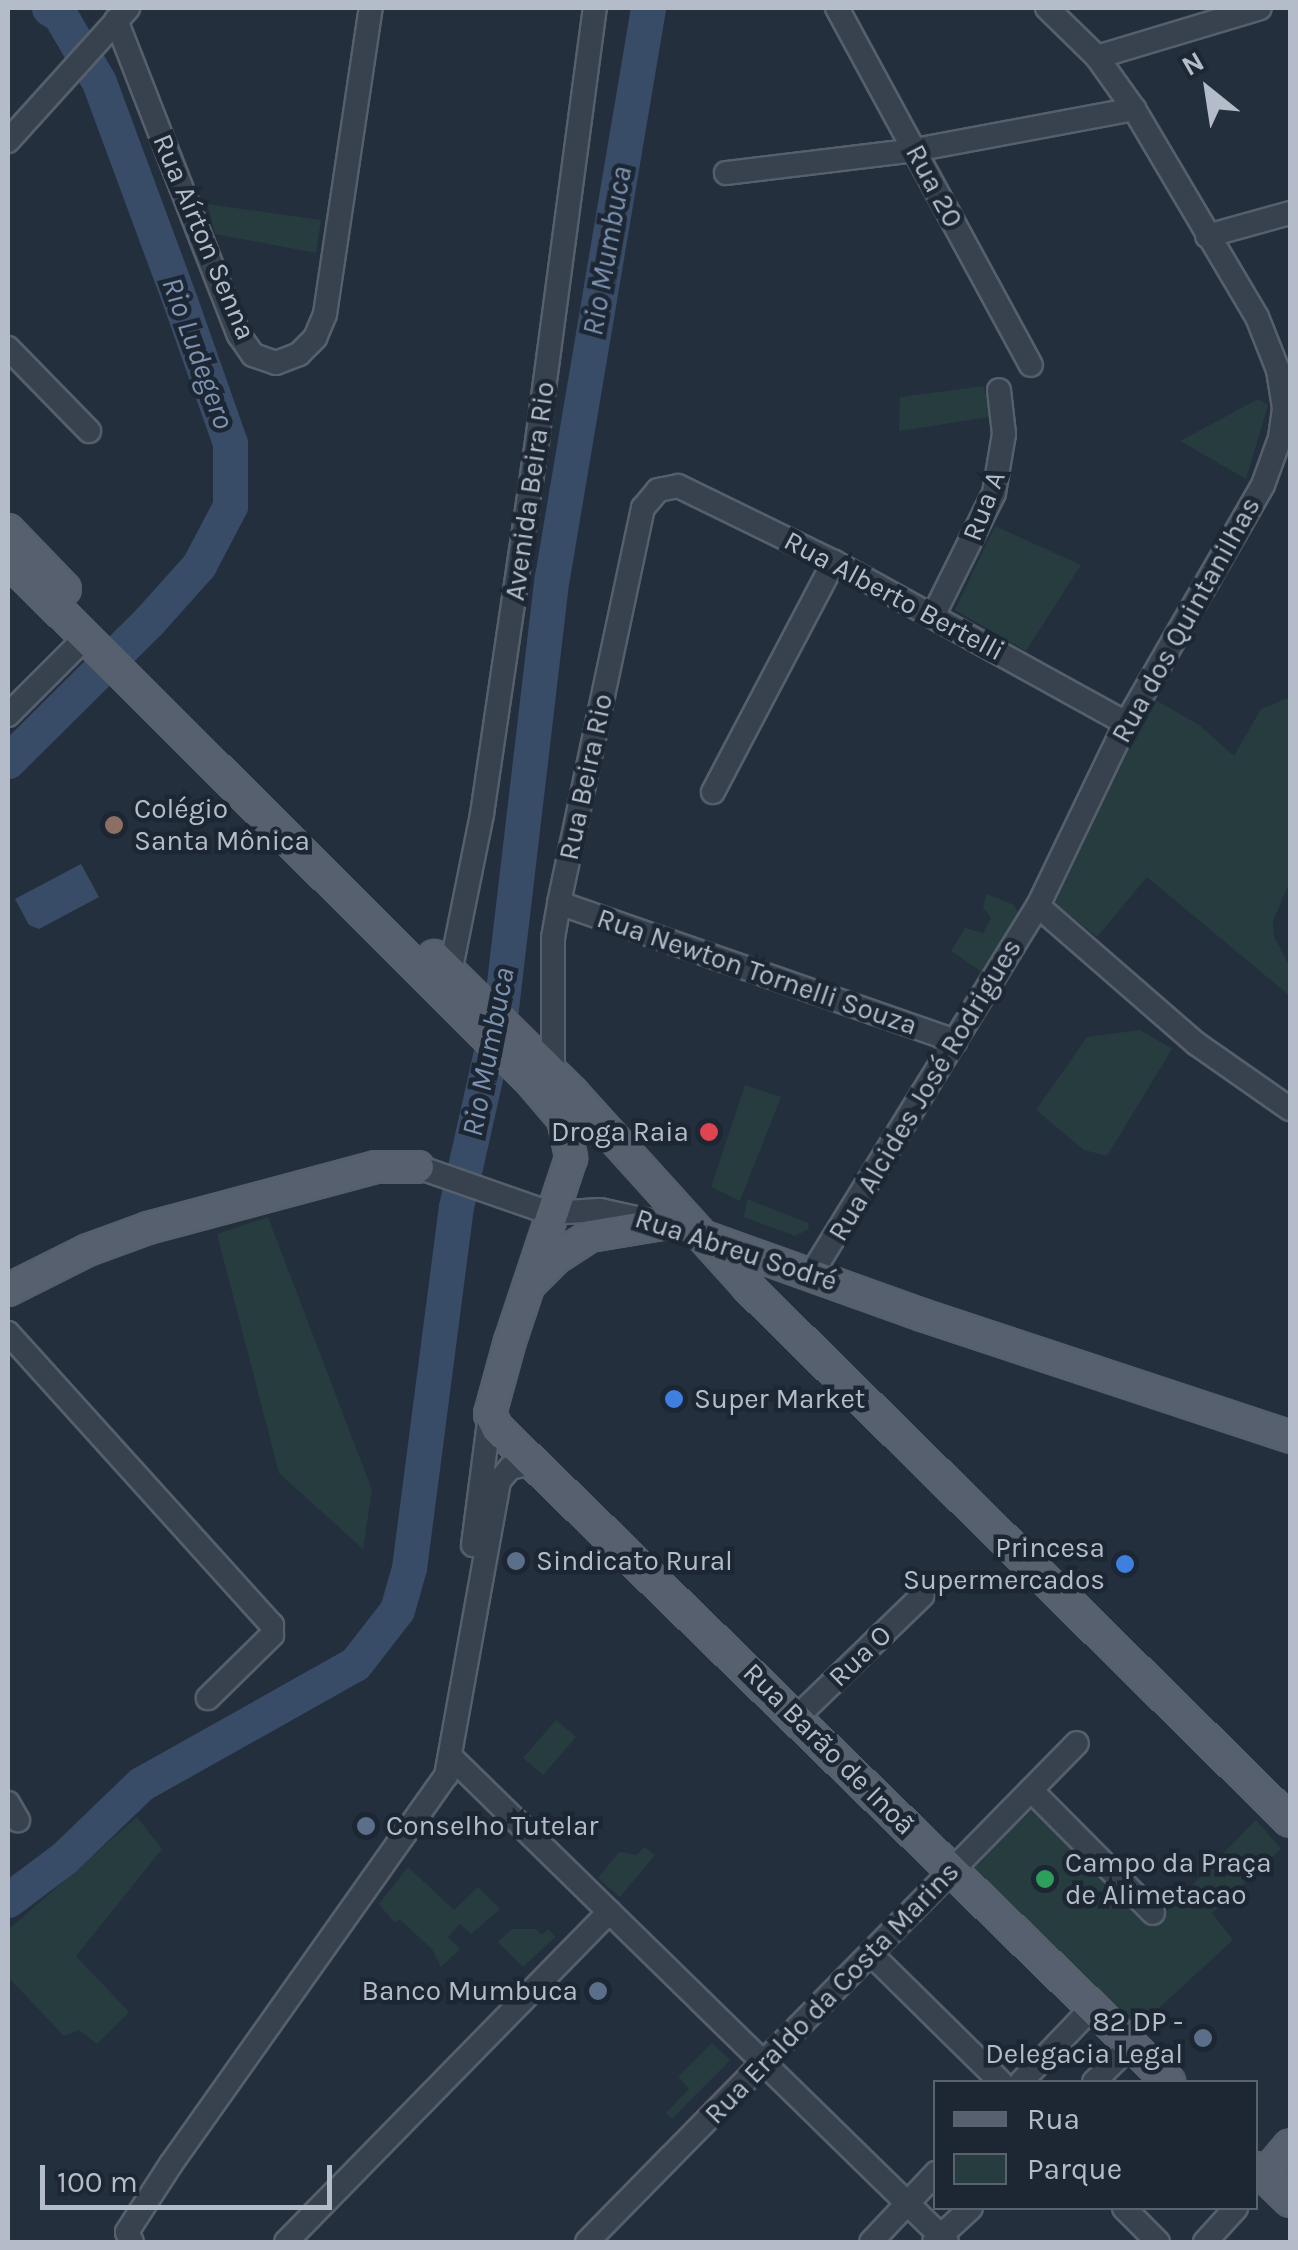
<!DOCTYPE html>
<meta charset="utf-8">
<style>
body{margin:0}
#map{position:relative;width:1298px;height:2250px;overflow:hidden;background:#242f3e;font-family:Karla,sans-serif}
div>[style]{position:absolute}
.green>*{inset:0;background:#263c3f}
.water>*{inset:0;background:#394c67}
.river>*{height:35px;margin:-17.5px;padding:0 17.5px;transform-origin:17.5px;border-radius:17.5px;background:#394c67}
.roads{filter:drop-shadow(2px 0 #565f6c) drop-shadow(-2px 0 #565f6c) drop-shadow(0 2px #565f6c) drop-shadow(0 -2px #565f6c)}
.minor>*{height:22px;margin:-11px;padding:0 11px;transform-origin:11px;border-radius:11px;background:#38414e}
.major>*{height:30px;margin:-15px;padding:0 15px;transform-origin:15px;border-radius:15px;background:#56606e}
.dots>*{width:28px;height:28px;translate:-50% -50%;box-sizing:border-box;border:5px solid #1d2633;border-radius:50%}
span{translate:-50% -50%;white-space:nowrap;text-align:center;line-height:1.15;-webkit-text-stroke:9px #1d2633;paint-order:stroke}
.street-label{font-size:28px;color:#b4bcc9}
.poi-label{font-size:28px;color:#b4bcc9}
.left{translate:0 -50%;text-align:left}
.right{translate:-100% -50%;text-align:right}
.water-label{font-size:30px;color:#7c92b1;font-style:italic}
.frame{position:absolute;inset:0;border:10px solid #b4bcc9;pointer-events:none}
.legend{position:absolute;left:933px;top:2080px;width:325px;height:130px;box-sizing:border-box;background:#1d2633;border:2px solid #59626f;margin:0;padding:12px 18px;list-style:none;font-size:30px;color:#b4bcc9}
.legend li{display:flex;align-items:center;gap:20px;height:50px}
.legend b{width:50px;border:2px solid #59626f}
.north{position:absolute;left:1158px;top:40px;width:100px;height:100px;-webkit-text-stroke:8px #1d2633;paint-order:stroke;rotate:330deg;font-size:28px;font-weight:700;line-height:40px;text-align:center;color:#b4bcc9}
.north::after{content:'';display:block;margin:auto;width:35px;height:45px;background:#b4bcc9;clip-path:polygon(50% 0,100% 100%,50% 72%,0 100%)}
.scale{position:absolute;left:40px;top:2165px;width:292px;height:45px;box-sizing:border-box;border:5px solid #b4bcc9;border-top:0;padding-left:12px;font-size:30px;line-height:35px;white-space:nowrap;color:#b4bcc9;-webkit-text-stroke:8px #1d2633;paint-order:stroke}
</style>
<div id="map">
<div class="green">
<i style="clip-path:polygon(207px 204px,321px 220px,316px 253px,215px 234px)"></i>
<i style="clip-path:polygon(984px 386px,990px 417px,899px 431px,900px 397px)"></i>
<i style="clip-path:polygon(1258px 399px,1268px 405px,1246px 479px,1180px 441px)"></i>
<i style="clip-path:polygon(995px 526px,1081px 565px,1026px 651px,955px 610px)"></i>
<i style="clip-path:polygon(1290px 697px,1290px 881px,1273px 921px,1274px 937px,1290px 967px,1290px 996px,1147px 877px,1097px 937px,1055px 903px,1152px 698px,1199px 725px,1234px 756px,1261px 709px)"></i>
<i style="clip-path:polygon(987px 894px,1014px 905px,1019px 914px,982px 972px,951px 951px,965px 928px,983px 933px,991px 918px,983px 907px)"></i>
<i style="clip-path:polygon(1140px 1030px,1172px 1049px,1107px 1156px,1084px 1150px,1036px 1110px,1087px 1037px)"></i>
<i style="clip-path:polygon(745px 1085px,781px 1097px,740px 1201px,711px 1187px)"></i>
<i style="clip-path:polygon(747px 1199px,808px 1223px,809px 1229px,795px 1236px,744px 1217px)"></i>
<i style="clip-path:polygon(268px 1217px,372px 1490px,363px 1549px,279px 1473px,217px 1234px)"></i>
<i style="clip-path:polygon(556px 1720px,576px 1737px,543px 1775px,523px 1758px)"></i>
<i style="clip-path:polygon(1026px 1795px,1152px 1926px,1256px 1820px,1281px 1849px,1212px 1913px,1233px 1940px,1136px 2029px,961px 1865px)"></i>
<i style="clip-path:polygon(137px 1817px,162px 1849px,76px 1956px,129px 2012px,97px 2044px,79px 2030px,64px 2036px,8px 1977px,8px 1930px)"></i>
<i style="clip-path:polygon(644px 1847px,655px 1855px,620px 1897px,598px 1878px,619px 1852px,637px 1855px)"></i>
<i style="clip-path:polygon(408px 1867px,454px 1910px,478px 1887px,500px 1909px,471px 1934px,460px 1924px,448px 1937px,460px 1949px,441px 1967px,432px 1949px,400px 1920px,394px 1922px,379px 1904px)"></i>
<i style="clip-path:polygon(512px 1929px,536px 1929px,542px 1935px,548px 1929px,555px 1937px,523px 1967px,498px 1942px)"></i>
<i style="clip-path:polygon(712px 2043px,730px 2060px,672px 2119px,666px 2113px,689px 2089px,678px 2077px)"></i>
</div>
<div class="water">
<i style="clip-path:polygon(81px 864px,99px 897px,39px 929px,29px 925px,15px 899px)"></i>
</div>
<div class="river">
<i style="left:8px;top:761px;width:199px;rotate:-44.8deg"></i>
<i style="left:149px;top:621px;width:75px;rotate:-48.2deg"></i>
<i style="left:199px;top:565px;width:67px;rotate:-62.3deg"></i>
<i style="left:230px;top:506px;width:63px;rotate:-90deg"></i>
<i style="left:230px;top:443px;width:151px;rotate:-109.4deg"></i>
<i style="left:180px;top:301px;width:233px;rotate:-110.3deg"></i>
<i style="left:99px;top:82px;width:78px;rotate:-120.2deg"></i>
<i style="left:60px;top:15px;width:13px;rotate:-148deg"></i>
<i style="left:8px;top:1900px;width:70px;rotate:-36.9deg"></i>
<i style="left:64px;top:1858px;width:107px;rotate:-43.9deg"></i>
<i style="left:141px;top:1784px;width:245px;rotate:-29.3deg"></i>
<i style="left:355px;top:1664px;width:68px;rotate:-52.1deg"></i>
<i style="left:397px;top:1610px;width:44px;rotate:-74.1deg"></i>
<i style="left:409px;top:1568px;width:364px;rotate:-82.6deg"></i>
<i style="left:456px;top:1207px;width:204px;rotate:-77.3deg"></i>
<i style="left:501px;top:1008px;width:434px;rotate:-83.3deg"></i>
<i style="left:552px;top:577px;width:577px;rotate:-80.42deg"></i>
</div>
<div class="roads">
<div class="minor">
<i style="left:837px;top:8px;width:406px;rotate:61.5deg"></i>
<i style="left:1047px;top:8px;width:70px;rotate:44.4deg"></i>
<i style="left:1097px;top:57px;width:64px;rotate:54.6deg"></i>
<i style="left:1134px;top:109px;width:242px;rotate:59.4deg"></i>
<i style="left:1257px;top:317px;width:57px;rotate:68.4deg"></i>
<i style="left:1278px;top:370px;width:39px;rotate:81deg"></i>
<i style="left:1284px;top:409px;width:29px;rotate:98deg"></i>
<i style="left:1280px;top:438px;width:50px;rotate:109.9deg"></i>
<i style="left:1263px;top:485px;width:275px;rotate:119.9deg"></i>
<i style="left:1126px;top:723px;width:203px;rotate:115.7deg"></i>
<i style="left:1038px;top:906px;width:211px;rotate:41deg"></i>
<i style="left:1197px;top:1044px;width:113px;rotate:35deg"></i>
<i style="left:116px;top:20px;width:338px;rotate:68.7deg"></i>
<i style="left:239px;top:335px;width:24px;rotate:55deg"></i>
<i style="left:253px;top:355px;width:24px;rotate:19deg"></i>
<i style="left:276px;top:363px;width:25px;rotate:-21deg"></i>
<i style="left:299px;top:354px;width:23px;rotate:-45deg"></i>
<i style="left:315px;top:338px;width:26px;rotate:-67deg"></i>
<i style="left:325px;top:314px;width:309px;rotate:-81.5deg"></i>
<i style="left:1097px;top:57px;width:170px;rotate:-16.7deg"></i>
<i style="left:8px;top:141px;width:179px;rotate:-47.9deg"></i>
<i style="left:726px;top:173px;width:190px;rotate:-6.9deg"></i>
<i style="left:915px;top:150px;width:223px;rotate:-10.6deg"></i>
<i style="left:1207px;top:236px;width:86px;rotate:-15.5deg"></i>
<i style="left:8px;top:348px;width:116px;rotate:45.7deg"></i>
<i style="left:934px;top:614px;width:135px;rotate:-63.6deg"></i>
<i style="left:994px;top:493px;width:60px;rotate:-80.4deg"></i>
<i style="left:1004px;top:434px;width:44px;rotate:-96.5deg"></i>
<i style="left:8px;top:715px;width:109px;rotate:-45deg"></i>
<i style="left:713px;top:792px;width:260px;rotate:-62.3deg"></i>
<i style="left:559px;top:903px;width:420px;rotate:19.2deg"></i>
<i style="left:450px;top:973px;width:162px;rotate:-78.6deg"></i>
<i style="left:482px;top:814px;width:384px;rotate:-81.6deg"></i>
<i style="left:538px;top:434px;width:430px;rotate:-82.4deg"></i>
<i style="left:553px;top:1072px;width:134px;rotate:-90deg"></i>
<i style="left:553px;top:938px;width:36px;rotate:-80deg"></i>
<i style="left:559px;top:903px;width:404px;rotate:-78deg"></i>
<i style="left:643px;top:508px;width:23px;rotate:-50deg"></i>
<i style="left:658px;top:490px;width:20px;rotate:-11deg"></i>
<i style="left:678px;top:486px;width:174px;rotate:26deg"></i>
<i style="left:834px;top:562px;width:333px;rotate:28.9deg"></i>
<i style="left:418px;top:1167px;width:140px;rotate:19.2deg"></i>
<i style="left:550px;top:1213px;width:50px;rotate:-3.4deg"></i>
<i style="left:600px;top:1210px;width:56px;rotate:12.3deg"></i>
<i style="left:812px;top:1273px;width:431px;rotate:-58.4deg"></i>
<i style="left:8px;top:1333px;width:394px;rotate:47.9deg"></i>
<i style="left:272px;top:1625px;width:10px;rotate:90deg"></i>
<i style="left:272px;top:1635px;width:90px;rotate:135.5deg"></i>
<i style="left:473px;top:1545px;width:132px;rotate:-82.6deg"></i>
<i style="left:797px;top:1717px;width:175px;rotate:-44.1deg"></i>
<i style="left:452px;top:1758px;width:692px;rotate:44.36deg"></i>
<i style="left:1031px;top:1790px;width:173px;rotate:45.2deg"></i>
<i style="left:8px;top:1803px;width:20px;rotate:60deg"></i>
<i style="left:871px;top:1954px;width:182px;rotate:44.6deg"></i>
<i style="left:1021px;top:2082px;width:104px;rotate:-46.2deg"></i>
<i style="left:1094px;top:2082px;width:52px;rotate:-45deg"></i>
<i style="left:1124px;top:2208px;width:48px;rotate:45deg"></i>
<i style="left:132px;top:2242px;width:11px;rotate:-117deg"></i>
<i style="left:127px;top:2232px;width:81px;rotate:-57.1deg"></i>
<i style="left:171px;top:2164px;width:476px;rotate:-54.7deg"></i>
<i style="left:446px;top:1776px;width:300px;rotate:-79.8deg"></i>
<i style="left:499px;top:1481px;width:17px;rotate:-50deg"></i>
<i style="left:510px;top:1468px;width:22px;rotate:-13deg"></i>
<i style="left:286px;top:2242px;width:462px;rotate:-45.6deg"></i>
<i style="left:587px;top:2242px;width:699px;rotate:-45.52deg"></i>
<i style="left:871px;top:2242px;width:95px;rotate:-46.7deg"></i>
<i style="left:934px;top:2242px;width:50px;rotate:-42.6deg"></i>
<i style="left:1205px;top:2242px;width:46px;rotate:-47.6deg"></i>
</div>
<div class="major">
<i style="left:8px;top:530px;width:82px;rotate:46deg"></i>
<i style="left:8px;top:560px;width:735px;rotate:44.89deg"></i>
<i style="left:529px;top:1079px;width:52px;rotate:49.6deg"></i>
<i style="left:563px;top:1119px;width:40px;rotate:78deg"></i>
<i style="left:571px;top:1158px;width:193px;rotate:108.4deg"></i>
<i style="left:510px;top:1341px;width:76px;rotate:105.3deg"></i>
<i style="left:490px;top:1414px;width:16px;rotate:63deg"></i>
<i style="left:497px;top:1428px;width:938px;rotate:44.22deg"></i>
<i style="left:434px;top:956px;width:194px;rotate:44.6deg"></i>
<i style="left:572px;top:1092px;width:261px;rotate:47.9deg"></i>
<i style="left:747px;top:1286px;width:762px;rotate:44.57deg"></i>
<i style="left:707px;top:1238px;width:228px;rotate:19.7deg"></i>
<i style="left:922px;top:1315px;width:388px;rotate:18.3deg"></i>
<i style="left:529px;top:1285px;width:38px;rotate:-45deg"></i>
<i style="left:556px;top:1258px;width:40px;rotate:-32.9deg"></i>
<i style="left:590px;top:1236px;width:73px;rotate:-9.5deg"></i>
<i style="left:8px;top:1290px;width:89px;rotate:-26.6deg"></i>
<i style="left:88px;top:1250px;width:64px;rotate:-20.1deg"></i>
<i style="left:148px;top:1228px;width:236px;rotate:-15deg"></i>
<i style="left:376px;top:1167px;width:42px"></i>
<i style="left:1256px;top:2168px;width:47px;rotate:44.1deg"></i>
<i style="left:1264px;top:2176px;width:40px;rotate:-50deg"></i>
</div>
</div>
<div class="dots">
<i style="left:114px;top:825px;background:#8d6e63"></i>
<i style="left:709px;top:1132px;background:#e0444e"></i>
<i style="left:674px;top:1399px;background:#3f7fe0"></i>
<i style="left:516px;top:1561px;background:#5c6f8a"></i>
<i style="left:1125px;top:1564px;background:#3f7fe0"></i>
<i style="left:366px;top:1826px;background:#5c6f8a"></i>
<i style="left:1045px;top:1879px;background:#2e9e5b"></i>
<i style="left:598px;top:1991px;background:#5c6f8a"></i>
<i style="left:1203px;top:2038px;background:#5c6f8a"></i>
</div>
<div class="street-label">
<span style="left:934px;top:186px;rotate:62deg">Rua 20</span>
<span style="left:204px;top:237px;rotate:67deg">Rua Aírton Senna</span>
<span style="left:530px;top:491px;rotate:-82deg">Avenida Beira Rio</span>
<span style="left:984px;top:506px;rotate:-69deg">Rua A</span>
<span style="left:894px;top:596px;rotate:28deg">Rua Alberto Bertelli</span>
<span style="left:1186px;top:620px;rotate:-61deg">Rua dos Quintanilhas</span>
<span style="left:586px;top:777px;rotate:-78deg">Rua Beira Rio</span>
<span style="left:757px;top:972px;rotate:19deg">Rua Newton Tornelli Souza</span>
<span style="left:925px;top:1090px;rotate:-59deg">Rua Alcides José Rodrigues</span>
<span style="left:736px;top:1250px;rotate:18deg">Rua Abreu Sodré</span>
<span style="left:860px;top:1656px;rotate:-44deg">Rua O</span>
<span style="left:829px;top:1749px;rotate:45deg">Rua Barão de Inoã</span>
<span style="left:832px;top:1993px;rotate:-46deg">Rua Eraldo da Costa Marins</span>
</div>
<div class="poi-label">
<span class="left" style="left:134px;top:825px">Colégio<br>Santa Mônica</span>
<span class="right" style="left:689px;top:1132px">Droga Raia</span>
<span class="left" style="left:694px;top:1399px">Super Market</span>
<span class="right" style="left:1105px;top:1564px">Princesa<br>Supermercados</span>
<span class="left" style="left:536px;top:1561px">Sindicato Rural</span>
<span class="left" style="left:386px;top:1826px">Conselho Tutelar</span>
<span class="left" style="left:1065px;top:1879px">Campo da Praça<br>de Alimetacao</span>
<span class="right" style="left:578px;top:1991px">Banco Mumbuca</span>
<span class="right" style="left:1183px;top:2038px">82 DP -<br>Delegacia Legal</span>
</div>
<div class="water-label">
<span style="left:607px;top:251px;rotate:-80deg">Rio Mumbuca</span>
<span style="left:198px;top:353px;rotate:70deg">Rio Ludegero</span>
<span style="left:488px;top:1052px;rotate:-79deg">Rio Mumbuca</span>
</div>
<div class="frame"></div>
<ul class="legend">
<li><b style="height:12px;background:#56606e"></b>Rua</li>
<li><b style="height:28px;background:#263c3f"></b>Parque</li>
</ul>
<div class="north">N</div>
<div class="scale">100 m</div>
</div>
